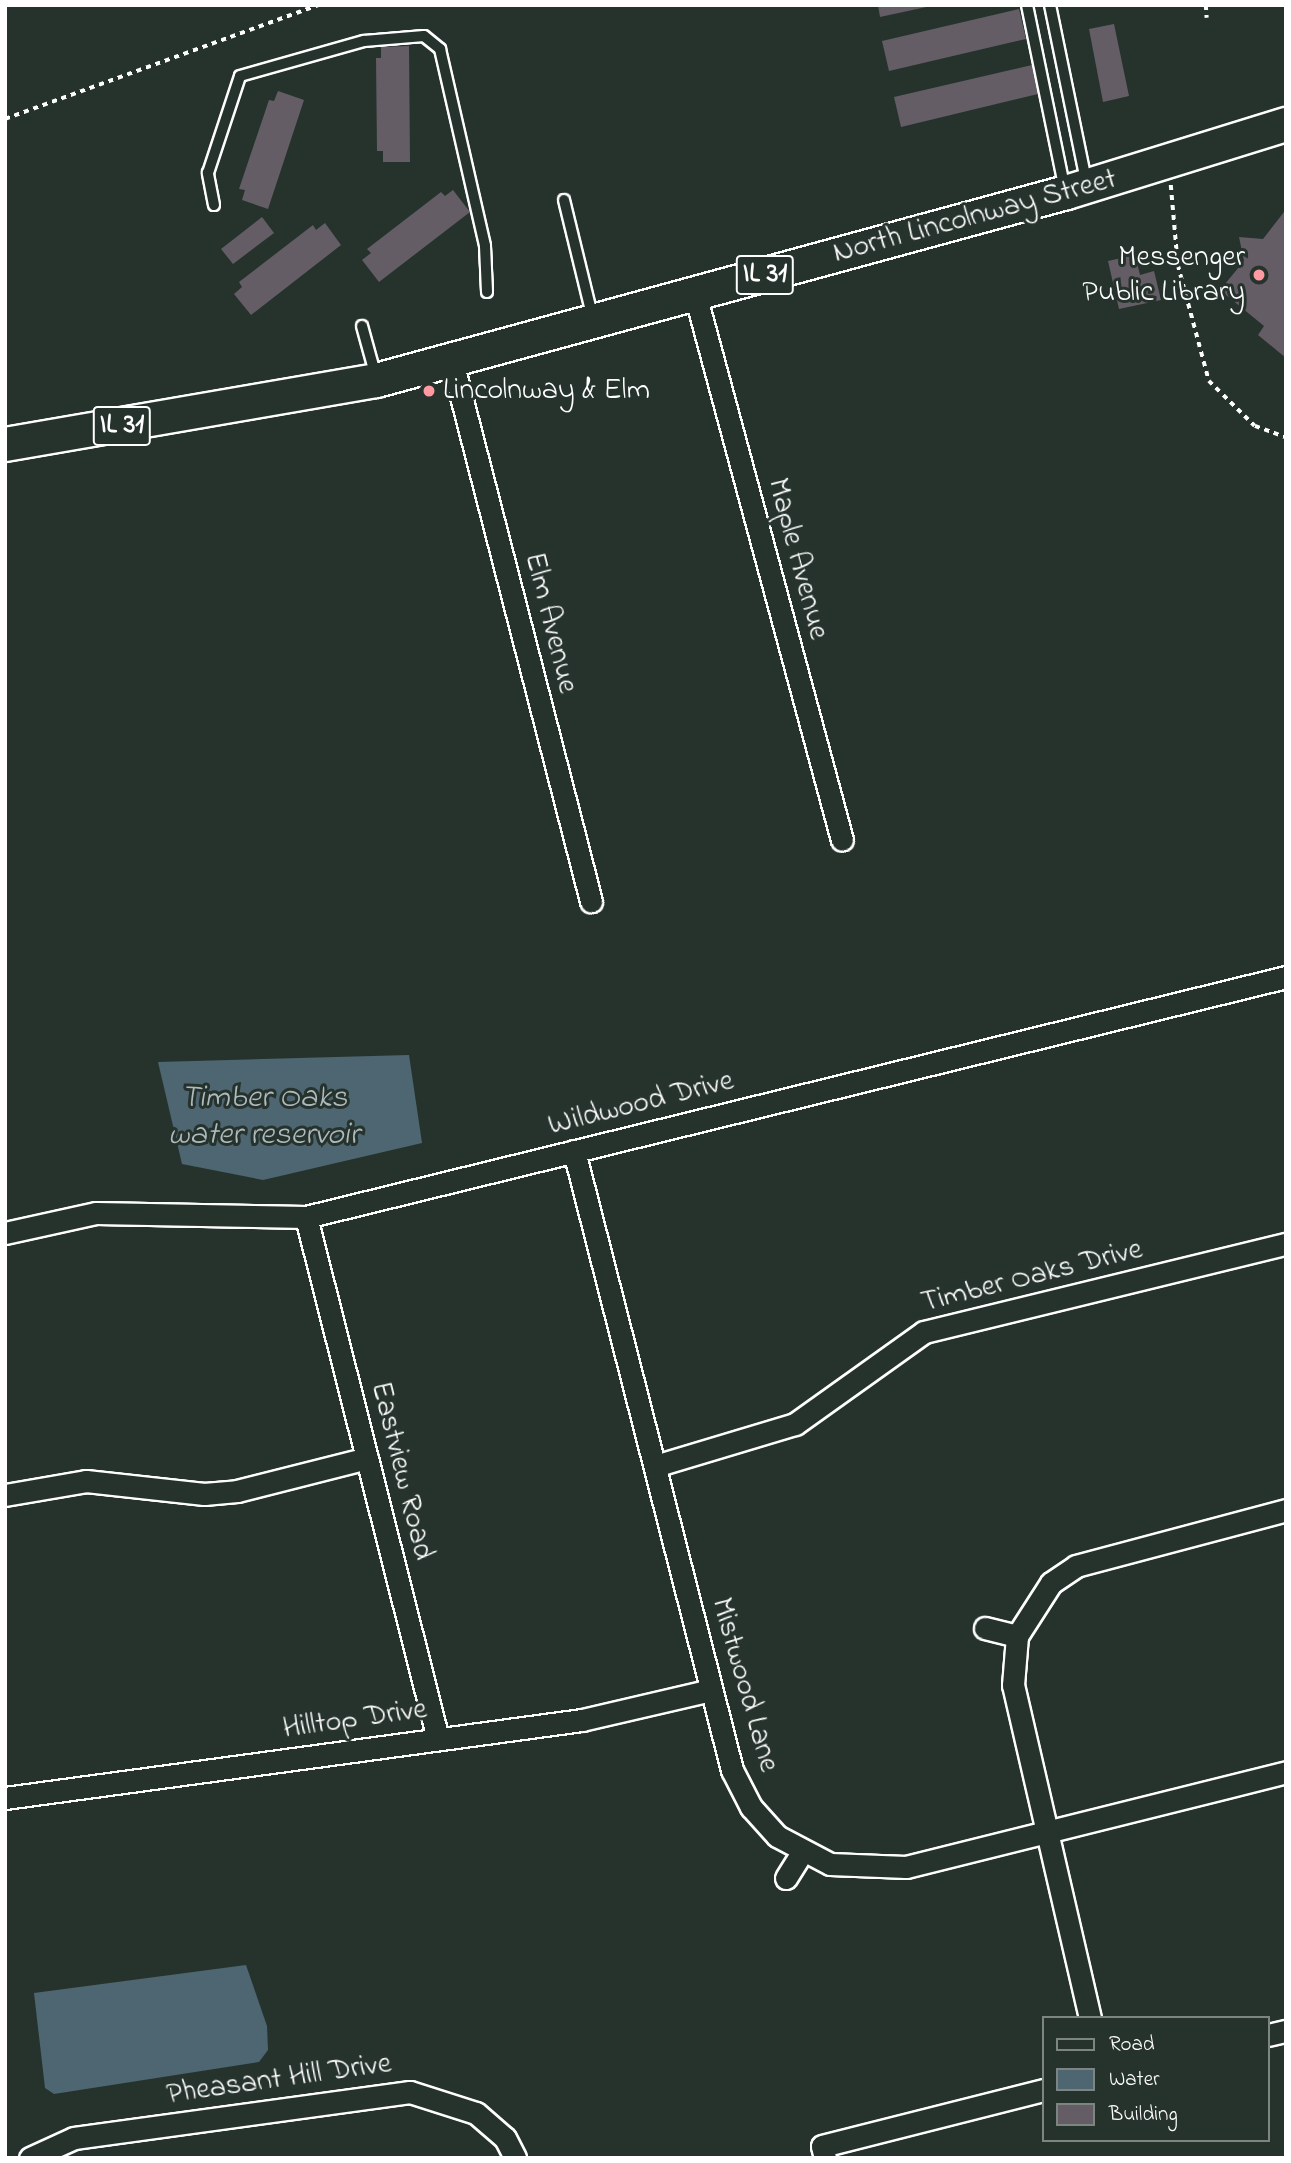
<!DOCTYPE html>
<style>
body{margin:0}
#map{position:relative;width:1291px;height:2163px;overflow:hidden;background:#26332d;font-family:"Indie Flower",sans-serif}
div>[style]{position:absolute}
.water>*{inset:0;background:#4d6671}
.building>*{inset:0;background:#645d66}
.path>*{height:3.5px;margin-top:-1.75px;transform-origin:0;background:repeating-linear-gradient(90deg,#fff 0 5px,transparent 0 10px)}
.roads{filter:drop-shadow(2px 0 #fff) drop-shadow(-2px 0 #fff) drop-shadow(0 2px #fff) drop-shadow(0 -2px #fff)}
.lane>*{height:10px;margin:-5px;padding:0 5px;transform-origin:5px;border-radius:5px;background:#26332d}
.street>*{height:21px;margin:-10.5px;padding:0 10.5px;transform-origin:10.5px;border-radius:10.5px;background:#26332d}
.primary>*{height:33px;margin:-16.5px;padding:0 16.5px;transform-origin:16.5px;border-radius:16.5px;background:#26332d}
.dots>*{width:19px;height:19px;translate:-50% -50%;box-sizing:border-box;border:4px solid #26332d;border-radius:50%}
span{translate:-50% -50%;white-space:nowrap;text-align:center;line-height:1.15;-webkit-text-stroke:6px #26332d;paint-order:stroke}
.shield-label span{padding:2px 5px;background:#26332d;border:2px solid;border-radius:5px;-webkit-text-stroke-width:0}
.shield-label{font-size:28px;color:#fff;font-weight:700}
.street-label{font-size:30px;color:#fff}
.poi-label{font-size:30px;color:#fff}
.right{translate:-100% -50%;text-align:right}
.left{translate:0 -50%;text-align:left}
.water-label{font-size:32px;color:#afbabf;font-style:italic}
.frame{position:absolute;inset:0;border:7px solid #fff;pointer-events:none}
.legend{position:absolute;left:1042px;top:2016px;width:228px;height:126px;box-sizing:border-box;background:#26332d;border:2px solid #7d8581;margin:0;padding:9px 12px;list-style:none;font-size:21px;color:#fff}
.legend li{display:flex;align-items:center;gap:14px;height:35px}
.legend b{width:35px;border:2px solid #7d8581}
</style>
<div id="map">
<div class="water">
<i style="clip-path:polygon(409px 1055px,422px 1143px,263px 1180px,182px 1164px,158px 1062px)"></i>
<i style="clip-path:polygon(246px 1965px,267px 2026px,268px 2050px,259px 2062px,54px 2094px,45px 2088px,34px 1993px)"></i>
</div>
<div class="building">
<i style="clip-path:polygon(878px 5px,931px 5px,931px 6px,880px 17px)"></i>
<i style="clip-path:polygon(1019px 9px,1026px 39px,889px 71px,882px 41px)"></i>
<i style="clip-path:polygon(1114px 24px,1129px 96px,1103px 102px,1089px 29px)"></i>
<i style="clip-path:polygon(409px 46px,410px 162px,383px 162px,383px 151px,377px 151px,376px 58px,381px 58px,381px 47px)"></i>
<i style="clip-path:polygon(1032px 65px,1038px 94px,901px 127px,894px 97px)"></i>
<i style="clip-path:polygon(278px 91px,304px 100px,268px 209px,242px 200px,245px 190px,239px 189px,269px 100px,274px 101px)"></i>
<i style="clip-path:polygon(453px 190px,470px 212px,379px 282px,362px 260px,371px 253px,367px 249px,441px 192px,445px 196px)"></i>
<i style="clip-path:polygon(1284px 212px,1286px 213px,1286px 358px,1258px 335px,1264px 326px,1220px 290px,1244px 261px,1239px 237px,1263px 239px)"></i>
<i style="clip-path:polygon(262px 217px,274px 233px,233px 264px,221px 249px)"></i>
<i style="clip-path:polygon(325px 223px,341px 245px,251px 315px,234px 294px,242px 287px,239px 282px,313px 225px,316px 230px)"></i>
<i style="clip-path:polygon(1135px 255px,1140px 275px,1154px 271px,1161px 300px,1119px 309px,1108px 261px)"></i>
</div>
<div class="path">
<i style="left:1206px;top:5px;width:13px;rotate:86deg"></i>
<i style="left:5px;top:119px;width:334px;rotate:-20deg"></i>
<i style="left:1171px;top:185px;width:80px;rotate:85deg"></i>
<i style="left:1178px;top:265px;width:120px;rotate:75deg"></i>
<i style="left:1209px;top:381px;width:64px;rotate:44.4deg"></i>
<i style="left:1255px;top:426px;width:33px;rotate:20deg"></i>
</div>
<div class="roads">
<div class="lane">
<i style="left:1027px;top:5px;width:189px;rotate:78.4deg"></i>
<i style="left:1050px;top:5px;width:179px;rotate:78.4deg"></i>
<i style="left:564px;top:200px;width:122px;rotate:76.3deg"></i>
<i style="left:214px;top:205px;width:33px;rotate:-101deg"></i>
<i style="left:208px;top:173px;width:102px;rotate:-71.7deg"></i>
<i style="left:240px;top:76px;width:129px;rotate:-15.8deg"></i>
<i style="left:364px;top:41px;width:60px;rotate:-4.8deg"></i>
<i style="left:424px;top:36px;width:21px;rotate:39deg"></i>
<i style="left:440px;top:49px;width:202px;rotate:77.1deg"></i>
<i style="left:485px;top:246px;width:46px;rotate:87.5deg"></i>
<i style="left:362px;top:326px;width:53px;rotate:74.6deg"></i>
</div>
<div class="street">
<i style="left:695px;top:294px;width:565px;rotate:74.93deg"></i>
<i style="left:452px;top:361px;width:558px;rotate:75.57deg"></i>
<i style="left:574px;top:1151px;width:639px;rotate:75.68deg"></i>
<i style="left:732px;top:1770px;width:42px;rotate:62.8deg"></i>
<i style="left:751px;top:1807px;width:39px;rotate:48deg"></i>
<i style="left:777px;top:1836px;width:60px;rotate:27.8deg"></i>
<i style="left:830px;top:1864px;width:76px;rotate:2.3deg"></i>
<i style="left:906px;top:1867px;width:392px;rotate:-14deg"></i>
<i style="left:306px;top:1217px;width:538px;rotate:75.81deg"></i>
<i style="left:5px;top:1233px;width:93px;rotate:-12.4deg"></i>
<i style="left:96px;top:1213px;width:210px;rotate:1.1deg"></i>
<i style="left:306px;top:1217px;width:1009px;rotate:-13.76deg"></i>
<i style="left:655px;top:1466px;width:146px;rotate:-16.7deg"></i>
<i style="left:795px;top:1424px;width:158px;rotate:-35.5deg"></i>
<i style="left:924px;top:1332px;width:373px;rotate:-13.7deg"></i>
<i style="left:5px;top:1495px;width:82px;rotate:-9.8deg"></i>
<i style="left:86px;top:1481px;width:119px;rotate:6.3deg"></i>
<i style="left:204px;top:1494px;width:33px;rotate:-5deg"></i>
<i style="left:237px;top:1491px;width:134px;rotate:-14.2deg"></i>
<i style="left:985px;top:1628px;width:33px;rotate:14deg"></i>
<i style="left:5px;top:1798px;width:582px;rotate:-7.7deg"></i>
<i style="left:582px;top:1720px;width:132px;rotate:-13.1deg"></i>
<i style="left:786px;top:1878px;width:31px;rotate:-58deg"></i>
<i style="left:1090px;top:2018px;width:342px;rotate:-103deg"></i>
<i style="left:1013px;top:1685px;width:49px;rotate:-85.3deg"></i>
<i style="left:1017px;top:1636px;width:63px;rotate:-57.3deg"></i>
<i style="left:1051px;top:1583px;width:30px;rotate:-34deg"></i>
<i style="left:1076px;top:1566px;width:217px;rotate:-14.9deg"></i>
<i style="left:1268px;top:2035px;width:18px;rotate:-13deg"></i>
<i style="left:30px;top:2158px;width:48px;rotate:-24.4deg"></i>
<i style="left:74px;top:2138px;width:339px;rotate:-7.8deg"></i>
<i style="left:410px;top:2092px;width:69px;rotate:17.7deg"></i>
<i style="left:476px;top:2113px;width:38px;rotate:41deg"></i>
<i style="left:505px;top:2138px;width:22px;rotate:63deg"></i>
<i style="left:825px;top:2158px;width:12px;rotate:-104deg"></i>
<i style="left:822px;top:2146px;width:229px;rotate:-14.2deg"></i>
</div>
<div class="primary">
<i style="left:5px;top:444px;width:376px;rotate:-9.8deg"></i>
<i style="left:376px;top:380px;width:715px;rotate:-15.24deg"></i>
<i style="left:1066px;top:192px;width:230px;rotate:-17.2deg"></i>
</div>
</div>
<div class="dots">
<i style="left:1259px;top:275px;background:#ff9aa2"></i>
<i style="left:429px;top:391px;background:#ff9aa2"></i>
</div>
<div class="shield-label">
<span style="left:765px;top:275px">IL 31</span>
<span style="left:122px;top:426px">IL 31</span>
</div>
<div class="street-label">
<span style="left:975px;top:217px;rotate:-15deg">North Lincolnway Street</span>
<span style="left:797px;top:559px;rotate:75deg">Maple Avenue</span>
<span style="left:550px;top:623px;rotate:76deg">Elm Avenue</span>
<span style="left:641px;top:1104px;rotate:-14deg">Wildwood Drive</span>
<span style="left:1032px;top:1277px;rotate:-14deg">Timber Oaks Drive</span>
<span style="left:401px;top:1471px;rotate:76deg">Eastview Road</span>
<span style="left:744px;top:1685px;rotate:74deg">Mistwood Lane</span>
<span style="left:355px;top:1720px;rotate:-8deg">Hilltop Drive</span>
<span style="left:279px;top:2080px;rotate:-8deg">Pheasant Hill Drive</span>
</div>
<div class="poi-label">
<span class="right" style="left:1245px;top:275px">Messenger<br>Public Library</span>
<span class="left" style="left:443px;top:391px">Lincolnway &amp; Elm</span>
</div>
<div class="water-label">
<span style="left:264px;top:1118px">Timber Oaks<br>water reservoir</span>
</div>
<div class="frame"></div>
<ul class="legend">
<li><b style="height:9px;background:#26332d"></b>Road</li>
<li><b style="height:19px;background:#4d6671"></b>Water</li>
<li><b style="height:19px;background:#645d66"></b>Building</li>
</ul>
</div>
